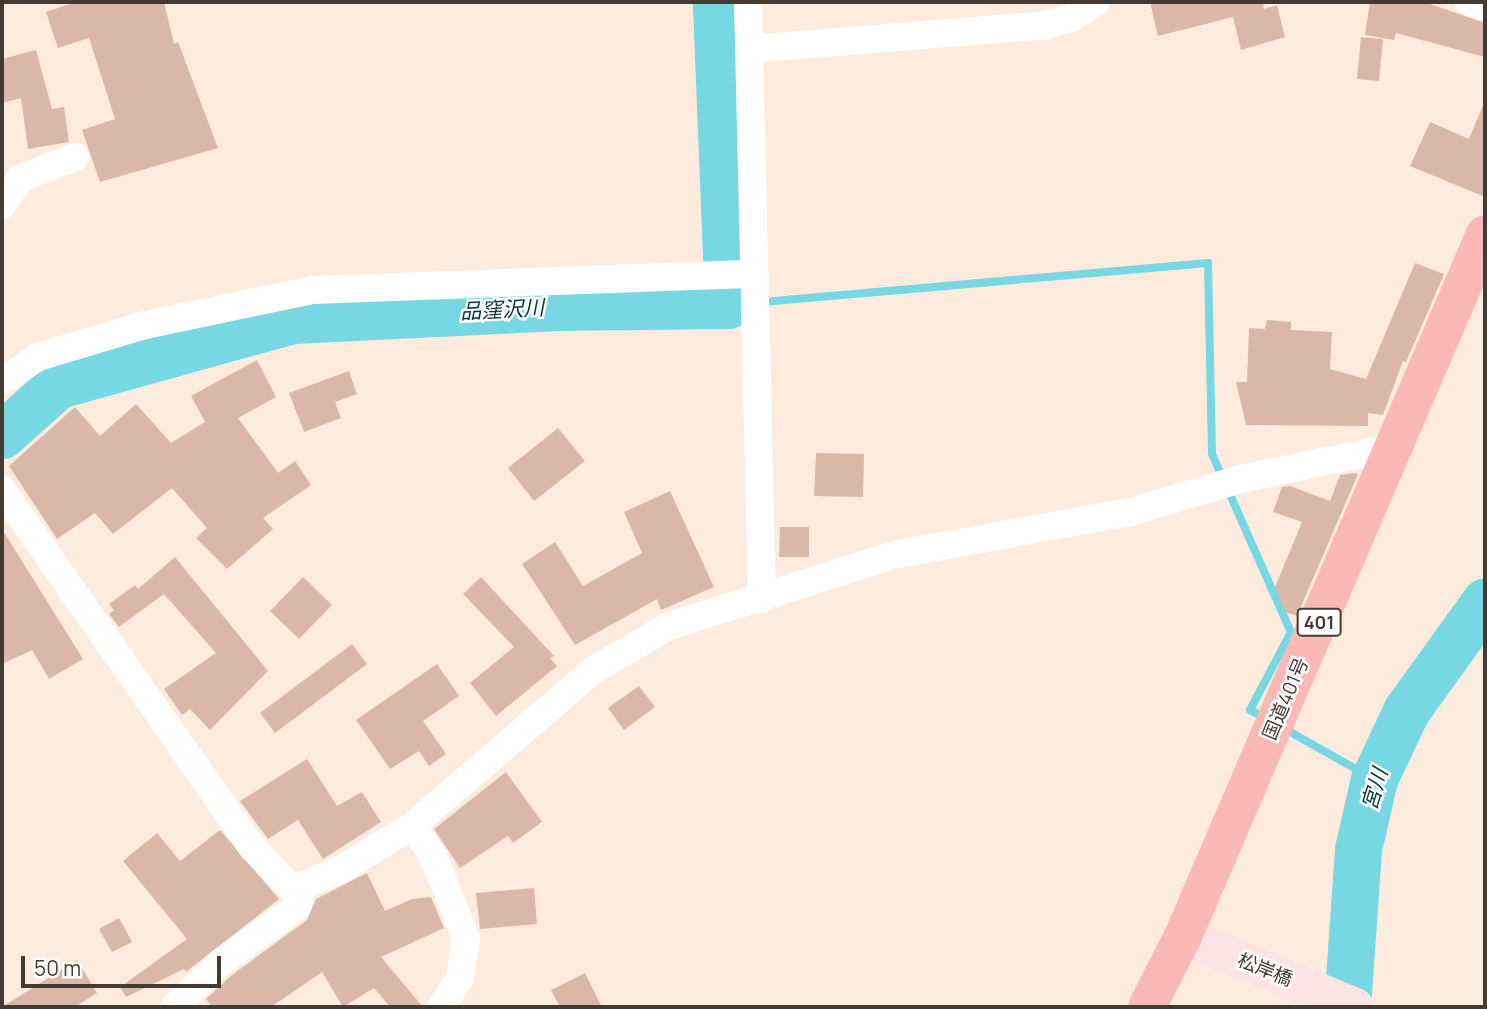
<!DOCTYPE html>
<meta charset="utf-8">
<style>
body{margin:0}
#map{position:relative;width:1487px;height:1009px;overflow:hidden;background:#fdebde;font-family:Manrope,"Noto Sans JP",sans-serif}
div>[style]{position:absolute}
.stream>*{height:8px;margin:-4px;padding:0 4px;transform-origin:4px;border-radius:4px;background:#77d7e2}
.river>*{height:47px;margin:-23.5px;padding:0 23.5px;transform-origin:23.5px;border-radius:23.5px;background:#77d7e2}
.building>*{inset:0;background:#d9b8a9}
.minor>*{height:28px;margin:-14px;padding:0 14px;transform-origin:14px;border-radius:14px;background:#fff}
.secondary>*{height:38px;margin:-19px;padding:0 19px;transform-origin:19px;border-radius:19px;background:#fde4e4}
.trunk>*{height:38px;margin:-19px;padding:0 19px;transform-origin:19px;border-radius:19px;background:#fab8b7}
span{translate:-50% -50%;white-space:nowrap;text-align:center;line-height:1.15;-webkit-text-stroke:5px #fcfcfc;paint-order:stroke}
.shield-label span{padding:2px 5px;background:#fcfcfc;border:2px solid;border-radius:5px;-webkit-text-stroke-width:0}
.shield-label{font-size:18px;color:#453a31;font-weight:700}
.street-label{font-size:19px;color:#453a31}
.water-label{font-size:21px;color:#04353a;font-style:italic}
.frame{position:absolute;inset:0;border:4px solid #453a31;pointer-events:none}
.scale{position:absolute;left:21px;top:956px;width:200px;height:32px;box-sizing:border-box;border:4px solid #453a31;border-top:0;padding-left:9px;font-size:21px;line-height:24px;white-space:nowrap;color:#453a31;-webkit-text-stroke:5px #fcfcfc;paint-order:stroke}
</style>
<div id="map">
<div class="stream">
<i style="left:728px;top:305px;width:482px;rotate:-5deg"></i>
<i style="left:1208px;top:263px;width:191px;rotate:88.8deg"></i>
<i style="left:1212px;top:454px;width:195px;rotate:66.1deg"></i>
<i style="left:1291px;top:632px;width:88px;rotate:117.7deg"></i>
<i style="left:1250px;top:710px;width:17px;rotate:28deg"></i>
<i style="left:1283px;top:728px;width:104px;rotate:29.3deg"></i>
</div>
<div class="river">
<i style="left:2px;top:435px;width:75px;rotate:-41.8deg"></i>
<i style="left:58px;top:385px;width:244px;rotate:-15.5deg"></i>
<i style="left:293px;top:320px;width:266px;rotate:-2.8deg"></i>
<i style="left:559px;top:307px;width:169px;rotate:-0.7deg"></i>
<i style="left:728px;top:305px;width:303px;rotate:-92.3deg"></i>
<i style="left:1347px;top:1007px;width:158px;rotate:-86deg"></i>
<i style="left:1358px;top:849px;width:72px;rotate:-77.1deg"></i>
<i style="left:1374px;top:779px;width:75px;rotate:-64.8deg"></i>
<i style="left:1406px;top:711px;width:135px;rotate:-54.3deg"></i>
</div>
<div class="building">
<i style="clip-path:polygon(75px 2px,164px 2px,174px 44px,178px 42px,218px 148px,100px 182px,82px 130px,115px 119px,89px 38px,58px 48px,46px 12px)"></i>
<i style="clip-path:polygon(1150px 2px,1263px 2px,1264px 9px,1277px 5px,1285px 37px,1241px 50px,1233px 17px,1158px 36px)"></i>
<i style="clip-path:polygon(1370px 2px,1424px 2px,1485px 23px,1485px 57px,1396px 33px,1394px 40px,1365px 35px)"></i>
<i style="clip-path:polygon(1361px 37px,1383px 39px,1379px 81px,1357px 79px)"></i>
<i style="clip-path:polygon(36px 50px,52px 109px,64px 107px,69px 142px,28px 149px,21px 98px,2px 103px,2px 59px)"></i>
<i style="clip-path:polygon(1485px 100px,1485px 197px,1410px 166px,1430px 122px,1469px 139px)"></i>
<i style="clip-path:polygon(1415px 263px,1444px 274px,1406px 362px,1403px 361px,1383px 415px,1368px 413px,1368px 426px,1246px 425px,1236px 382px,1247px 382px,1249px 328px,1265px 329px,1267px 320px,1291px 322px,1291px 330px,1332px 332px,1330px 369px,1366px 379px)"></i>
<i style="clip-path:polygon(257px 360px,276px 397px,238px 418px,278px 473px,295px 461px,311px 485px,263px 518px,273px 529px,227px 569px,196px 538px,207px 528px,172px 488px,113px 534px,95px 513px,57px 539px,9px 466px,75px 407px,100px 436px,136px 404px,171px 443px,205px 422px,191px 396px)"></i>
<i style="clip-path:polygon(349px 371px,357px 394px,335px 402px,341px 418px,304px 432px,289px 393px)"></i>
<i style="clip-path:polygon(558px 428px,585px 461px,534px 501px,508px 468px)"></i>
<i style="clip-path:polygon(816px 453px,864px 454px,863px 497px,814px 496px)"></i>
<i style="clip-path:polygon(1353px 473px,1358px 474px,1297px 616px,1285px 612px,1275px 587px,1302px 522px,1273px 512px,1282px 487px,1290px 486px,1330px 501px,1340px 475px)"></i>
<i style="clip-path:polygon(670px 491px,714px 587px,661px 610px,657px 599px,575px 645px,522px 564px,555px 542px,583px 586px,642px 553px,624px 512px)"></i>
<i style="clip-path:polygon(780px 527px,809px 527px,809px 557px,779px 557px)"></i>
<i style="clip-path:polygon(2px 529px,83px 659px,49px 679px,32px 650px,2px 664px)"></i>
<i style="clip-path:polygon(175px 557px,268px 671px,210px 730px,190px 709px,182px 715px,164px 689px,216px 653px,164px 594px,119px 627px,109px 614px,114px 610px,109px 604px,135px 585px,138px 589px)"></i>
<i style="clip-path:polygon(303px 577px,332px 605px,299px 639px,270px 611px)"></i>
<i style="clip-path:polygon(481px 577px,554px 656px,550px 658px,557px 666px,496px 716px,470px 683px,514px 647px,463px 594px)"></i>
<i style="clip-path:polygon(352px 644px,367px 664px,275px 733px,260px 713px)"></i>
<i style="clip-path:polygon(437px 664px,459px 696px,423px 721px,446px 754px,429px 766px,419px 751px,390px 769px,356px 720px)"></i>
<i style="clip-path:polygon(639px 686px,655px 707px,624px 730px,608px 708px)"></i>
<i style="clip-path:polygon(307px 759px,337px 806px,362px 792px,381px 822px,323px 859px,298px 820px,268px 839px,240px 801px)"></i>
<i style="clip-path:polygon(506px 772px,542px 822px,513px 843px,508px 836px,460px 868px,434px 829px)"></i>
<i style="clip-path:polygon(220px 830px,279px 899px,186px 972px,184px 969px,126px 997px,120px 987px,187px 939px,123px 861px,157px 833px,180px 861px)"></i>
<i style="clip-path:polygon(367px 873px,385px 911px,412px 899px,431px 897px,444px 928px,381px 957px,423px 1007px,390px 1007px,374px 988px,343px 1007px,322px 972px,271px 1007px,212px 1007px,206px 999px,232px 975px,307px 920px,316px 899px)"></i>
<i style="clip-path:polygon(534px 888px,537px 924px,480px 929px,476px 893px)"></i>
<i style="clip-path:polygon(119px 918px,132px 942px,112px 952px,99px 929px)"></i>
<i style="clip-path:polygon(77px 960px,97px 993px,75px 1007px,2px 1007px)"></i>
<i style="clip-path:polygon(585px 973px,602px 1007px,560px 1007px,551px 990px)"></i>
</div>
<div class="minor">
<i style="left:748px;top:2px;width:597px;rotate:88.66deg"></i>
<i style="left:1469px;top:2px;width:17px;rotate:17deg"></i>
<i style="left:749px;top:49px;width:297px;rotate:-4.6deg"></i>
<i style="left:1045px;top:25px;width:28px;rotate:-15deg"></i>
<i style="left:1072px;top:18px;width:29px;rotate:-34deg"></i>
<i style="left:2px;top:205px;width:33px;rotate:-55deg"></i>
<i style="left:21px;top:178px;width:58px;rotate:-21.3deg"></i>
<i style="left:2px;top:381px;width:43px;rotate:-33.7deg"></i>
<i style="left:38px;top:357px;width:112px;rotate:-16.7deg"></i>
<i style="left:145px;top:325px;width:171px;rotate:-11.8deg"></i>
<i style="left:312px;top:290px;width:443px;rotate:-2.1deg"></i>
<i style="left:2px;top:490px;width:437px;rotate:55deg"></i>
<i style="left:253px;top:848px;width:57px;rotate:46.4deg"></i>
<i style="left:292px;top:889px;width:49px;rotate:-21.4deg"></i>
<i style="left:338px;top:871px;width:87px;rotate:-31.3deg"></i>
<i style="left:412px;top:826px;width:238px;rotate:-40.7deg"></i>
<i style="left:592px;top:671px;width:89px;rotate:-30.3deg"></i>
<i style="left:669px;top:626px;width:240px;rotate:-17.5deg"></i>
<i style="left:898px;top:554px;width:236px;rotate:-10.3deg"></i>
<i style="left:1130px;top:512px;width:119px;rotate:-16.6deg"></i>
<i style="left:1244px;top:478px;width:155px;rotate:-11.5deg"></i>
<i style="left:412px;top:826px;width:37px;rotate:55deg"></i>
<i style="left:433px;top:856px;width:89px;rotate:68.3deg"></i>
<i style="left:466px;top:939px;width:39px;rotate:99deg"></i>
<i style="left:460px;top:978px;width:35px;rotate:123deg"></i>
<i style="left:174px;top:1007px;width:65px;rotate:-43.8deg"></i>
<i style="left:221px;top:962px;width:94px;rotate:-35.9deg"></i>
<i style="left:297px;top:907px;width:21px;rotate:-76deg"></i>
</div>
<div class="secondary">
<i style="left:1183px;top:936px;width:186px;rotate:22.4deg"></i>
</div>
<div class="trunk">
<i style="left:1147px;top:1007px;width:80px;rotate:-63.1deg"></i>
<i style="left:1183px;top:936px;width:764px;rotate:-66.72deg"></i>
</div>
<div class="shield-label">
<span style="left:1319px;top:622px">401</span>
</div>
<div class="street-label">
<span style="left:1286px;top:699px;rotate:-67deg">国道401号</span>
<span style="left:1265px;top:970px;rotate:22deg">松岸橋</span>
</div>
<div class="water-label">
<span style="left:502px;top:309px;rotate:-3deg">品窪沢川</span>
<span style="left:1374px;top:789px;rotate:-73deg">宮川</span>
</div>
<div class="frame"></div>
<div class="scale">50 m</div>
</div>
